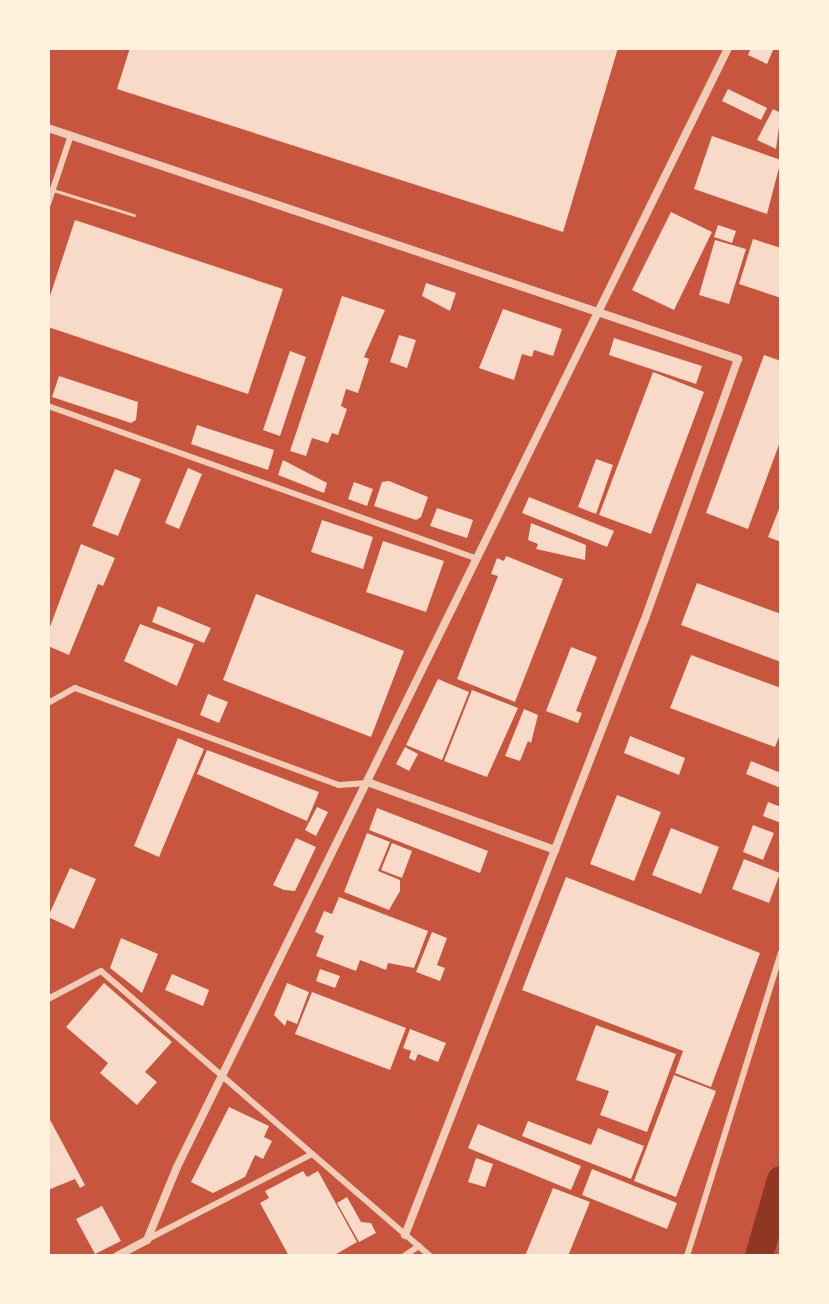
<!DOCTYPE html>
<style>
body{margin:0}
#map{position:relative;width:829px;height:1304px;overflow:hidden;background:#c8553d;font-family:"DejaVu Sans",sans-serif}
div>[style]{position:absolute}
.river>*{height:28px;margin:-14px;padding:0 14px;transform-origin:14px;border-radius:14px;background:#8f3625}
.building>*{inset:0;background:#f7dbc8}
.service>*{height:3px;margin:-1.5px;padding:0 1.5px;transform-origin:1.5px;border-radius:1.5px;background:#f1ccb7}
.minor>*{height:6px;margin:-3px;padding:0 3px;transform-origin:3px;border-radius:3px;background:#f1ccb7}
.tertiary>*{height:8px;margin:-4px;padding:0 4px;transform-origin:4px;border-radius:4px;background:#f1ccb7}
span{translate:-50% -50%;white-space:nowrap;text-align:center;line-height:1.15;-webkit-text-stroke:8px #fff3e0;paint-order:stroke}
.frame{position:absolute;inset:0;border:50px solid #fff3e0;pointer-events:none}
</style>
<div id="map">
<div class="river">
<i style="left:759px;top:1256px;width:79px;rotate:-73.9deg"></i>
</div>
<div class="building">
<i style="clip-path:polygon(130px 48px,618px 48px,563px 232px,117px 89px)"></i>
<i style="clip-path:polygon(751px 48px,774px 48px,767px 64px,748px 55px)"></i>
<i style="clip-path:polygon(728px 89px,767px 108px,761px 120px,722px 101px)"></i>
<i style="clip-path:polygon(773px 109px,781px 113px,776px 149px,757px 140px)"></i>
<i style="clip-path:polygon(712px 136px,781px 160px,767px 214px,694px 189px)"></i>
<i style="clip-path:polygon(671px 212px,712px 232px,674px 310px,632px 290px)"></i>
<i style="clip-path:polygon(75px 220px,283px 289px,248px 394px,48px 327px,48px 302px)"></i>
<i style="clip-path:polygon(718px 225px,736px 231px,732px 243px,714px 237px)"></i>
<i style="clip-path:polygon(753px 239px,781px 248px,781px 298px,739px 284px)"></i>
<i style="clip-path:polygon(715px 240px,746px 249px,729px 304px,699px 295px)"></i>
<i style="clip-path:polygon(426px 283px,456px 293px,450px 311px,422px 296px)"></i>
<i style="clip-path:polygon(342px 296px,385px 310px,364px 357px,369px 359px,358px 393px,346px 389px,341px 406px,347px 409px,338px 435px,332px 433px,328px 443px,312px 438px,306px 456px,290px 451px)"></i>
<i style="clip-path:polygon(503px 309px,562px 329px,553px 356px,534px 350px,532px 357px,522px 354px,514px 380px,479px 368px)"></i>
<i style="clip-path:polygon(399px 335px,416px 340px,407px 368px,390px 362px)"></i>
<i style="clip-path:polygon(614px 338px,702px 366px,696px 384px,609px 355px)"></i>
<i style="clip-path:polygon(290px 351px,306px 357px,280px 436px,263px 430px)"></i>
<i style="clip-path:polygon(764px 355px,781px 361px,781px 439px,748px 529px,706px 513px)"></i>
<i style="clip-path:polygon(653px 372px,704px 392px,651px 534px,599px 515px)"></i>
<i style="clip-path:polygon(59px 376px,138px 402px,136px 420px,131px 423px,52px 397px)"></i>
<i style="clip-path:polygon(197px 425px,274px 450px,268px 470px,191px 444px)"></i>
<i style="clip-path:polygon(596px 459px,613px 465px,596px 514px,578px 507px)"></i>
<i style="clip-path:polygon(283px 460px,327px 483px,324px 493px,278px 475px)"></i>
<i style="clip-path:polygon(188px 468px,202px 474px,179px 529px,165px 523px)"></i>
<i style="clip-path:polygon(115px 469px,141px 479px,118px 536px,92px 526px)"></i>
<i style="clip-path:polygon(389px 481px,428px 497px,421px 517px,416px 520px,374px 506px,382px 482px)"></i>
<i style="clip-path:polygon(354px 482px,373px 489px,367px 506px,348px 499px)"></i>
<i style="clip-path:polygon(529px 497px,614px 531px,607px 547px,522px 513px)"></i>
<i style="clip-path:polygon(781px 504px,781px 542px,768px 537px)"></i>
<i style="clip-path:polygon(437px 508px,473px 520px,467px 538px,430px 526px)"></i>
<i style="clip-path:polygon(322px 520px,373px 537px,363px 569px,311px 552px)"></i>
<i style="clip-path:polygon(531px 523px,586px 545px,585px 560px,536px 549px,538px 544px,528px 540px)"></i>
<i style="clip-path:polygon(383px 541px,444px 561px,426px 612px,366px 592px)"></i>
<i style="clip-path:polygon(81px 544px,115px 558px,103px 586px,98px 584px,69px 655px,48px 646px,48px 632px)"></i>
<i style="clip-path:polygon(506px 556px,563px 579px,515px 702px,457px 679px,498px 576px,491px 574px,497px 558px,504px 561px)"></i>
<i style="clip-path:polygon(697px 583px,781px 614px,781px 662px,681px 625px)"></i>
<i style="clip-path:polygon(256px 594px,404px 651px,371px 737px,223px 680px)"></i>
<i style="clip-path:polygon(158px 606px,211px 628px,204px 643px,152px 622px)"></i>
<i style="clip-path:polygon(140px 624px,194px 644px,177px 686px,124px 661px)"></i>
<i style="clip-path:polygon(571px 647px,597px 657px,576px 711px,582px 713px,578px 723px,546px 711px)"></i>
<i style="clip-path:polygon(691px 655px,781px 688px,781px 732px,775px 747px,670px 708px)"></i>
<i style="clip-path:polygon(438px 679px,469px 692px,442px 760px,406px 745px)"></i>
<i style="clip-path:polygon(472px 690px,518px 708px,487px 777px,444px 761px)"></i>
<i style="clip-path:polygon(208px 694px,228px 702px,219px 723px,200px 715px)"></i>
<i style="clip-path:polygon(524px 709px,538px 715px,531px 743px,528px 741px,520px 761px,505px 756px)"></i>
<i style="clip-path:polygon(630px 736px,685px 758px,679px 775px,624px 753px)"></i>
<i style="clip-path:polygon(178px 738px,204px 749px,159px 857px,134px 846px)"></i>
<i style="clip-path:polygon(405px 747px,418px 754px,409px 771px,396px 764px)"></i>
<i style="clip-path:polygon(207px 750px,319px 792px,307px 821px,197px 774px)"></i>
<i style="clip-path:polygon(751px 761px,781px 773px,781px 788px,746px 774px)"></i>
<i style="clip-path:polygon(617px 795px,661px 812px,634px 881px,590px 864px)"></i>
<i style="clip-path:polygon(768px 802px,781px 807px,781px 823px,763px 816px)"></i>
<i style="clip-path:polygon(317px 807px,328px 812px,316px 836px,305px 830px)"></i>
<i style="clip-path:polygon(377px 808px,488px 851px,480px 873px,369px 830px)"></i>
<i style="clip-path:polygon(753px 825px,774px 833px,763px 860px,743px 852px)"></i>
<i style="clip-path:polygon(671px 828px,719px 847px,701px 894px,652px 875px)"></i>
<i style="clip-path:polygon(367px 833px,390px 842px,378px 871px,400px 880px,400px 891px,389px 910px,344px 892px)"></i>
<i style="clip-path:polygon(296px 838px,316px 847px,295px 891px,284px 890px,273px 885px)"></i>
<i style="clip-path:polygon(392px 843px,412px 851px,402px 878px,381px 870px)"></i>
<i style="clip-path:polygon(744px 859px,780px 873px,769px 903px,732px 889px)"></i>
<i style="clip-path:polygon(70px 868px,96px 879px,74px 929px,48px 917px)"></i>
<i style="clip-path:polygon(566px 877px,760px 953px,711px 1087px,675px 1073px,683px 1051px,522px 990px)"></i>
<i style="clip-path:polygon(339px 897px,428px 931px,414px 968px,388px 963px,386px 970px,360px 960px,356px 971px,316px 956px,324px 936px,315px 932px,324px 911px,332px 914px)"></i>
<i style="clip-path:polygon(432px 932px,447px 938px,437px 965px,445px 968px,440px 981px,416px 972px)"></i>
<i style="clip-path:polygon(121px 938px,158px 954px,142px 993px,110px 968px)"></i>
<i style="clip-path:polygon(320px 969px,340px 976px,335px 988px,316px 981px)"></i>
<i style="clip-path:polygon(172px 974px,209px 990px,203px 1006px,165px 990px)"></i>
<i style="clip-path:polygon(104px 983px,172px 1042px,145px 1072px,157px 1082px,137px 1105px,100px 1073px,108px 1063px,66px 1027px)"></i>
<i style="clip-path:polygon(287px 983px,309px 992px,297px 1024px,287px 1020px,285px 1026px,274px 1015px)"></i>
<i style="clip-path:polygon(312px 992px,406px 1028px,390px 1070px,295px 1034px)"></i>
<i style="clip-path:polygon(596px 1025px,676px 1054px,647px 1132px,600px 1115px,609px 1091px,576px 1080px)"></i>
<i style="clip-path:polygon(410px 1029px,446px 1043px,438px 1062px,418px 1054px,415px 1061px,409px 1058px,411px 1051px,403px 1048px)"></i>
<i style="clip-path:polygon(674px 1075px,716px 1091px,676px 1197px,634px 1181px)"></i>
<i style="clip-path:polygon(229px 1107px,269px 1126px,264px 1137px,272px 1141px,263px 1159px,255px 1155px,245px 1177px,213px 1193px,191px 1182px)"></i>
<i style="clip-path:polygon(48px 1116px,85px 1185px,80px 1188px,75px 1179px,48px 1190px)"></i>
<i style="clip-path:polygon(528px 1121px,591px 1145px,598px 1128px,644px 1146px,631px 1179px,522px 1136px)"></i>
<i style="clip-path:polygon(478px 1124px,581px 1166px,571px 1190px,468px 1148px)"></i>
<i style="clip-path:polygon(476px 1158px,493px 1164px,485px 1187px,468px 1182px)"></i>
<i style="clip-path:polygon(592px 1169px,677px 1203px,667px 1229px,582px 1195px)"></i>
<i style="clip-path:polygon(303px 1171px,307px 1177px,318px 1171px,357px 1242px,333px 1256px,289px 1256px,260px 1203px,269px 1198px,265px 1191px)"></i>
<i style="clip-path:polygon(553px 1188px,590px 1202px,568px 1256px,525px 1256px)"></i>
<i style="clip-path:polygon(347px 1197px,361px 1222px,371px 1223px,376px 1233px,359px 1242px,337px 1203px)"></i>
<i style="clip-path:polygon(102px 1206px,121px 1241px,95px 1254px,76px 1219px)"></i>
</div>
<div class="service">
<i style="left:53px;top:190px;width:85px;rotate:17.2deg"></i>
</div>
<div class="minor">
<i style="left:48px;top:204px;width:73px;rotate:-71.6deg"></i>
<i style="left:48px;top:406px;width:454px;rotate:19.6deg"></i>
<i style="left:48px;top:703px;width:31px;rotate:-29deg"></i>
<i style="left:75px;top:688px;width:281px;rotate:20.2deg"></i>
<i style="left:339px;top:785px;width:28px;rotate:-4deg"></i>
<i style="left:48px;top:999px;width:60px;rotate:-27.8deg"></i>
<i style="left:101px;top:971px;width:435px;rotate:40.9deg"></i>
<i style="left:148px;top:1239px;width:185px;rotate:-27.4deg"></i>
<i style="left:404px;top:1256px;width:18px;rotate:-34deg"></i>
<i style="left:687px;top:1256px;width:318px;rotate:-72.8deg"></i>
</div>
<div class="tertiary">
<i style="left:48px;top:128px;width:728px;rotate:18.51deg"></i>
<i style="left:738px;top:359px;width:278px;rotate:109.7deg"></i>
<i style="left:644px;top:621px;width:659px;rotate:111.27deg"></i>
<i style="left:370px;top:783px;width:197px;rotate:19.9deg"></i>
<i style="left:117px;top:1256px;width:34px;rotate:-28deg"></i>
<i style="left:147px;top:1240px;width:79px;rotate:-67.7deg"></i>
<i style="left:177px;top:1167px;width:1247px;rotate:-63.78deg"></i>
</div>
<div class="frame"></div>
</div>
